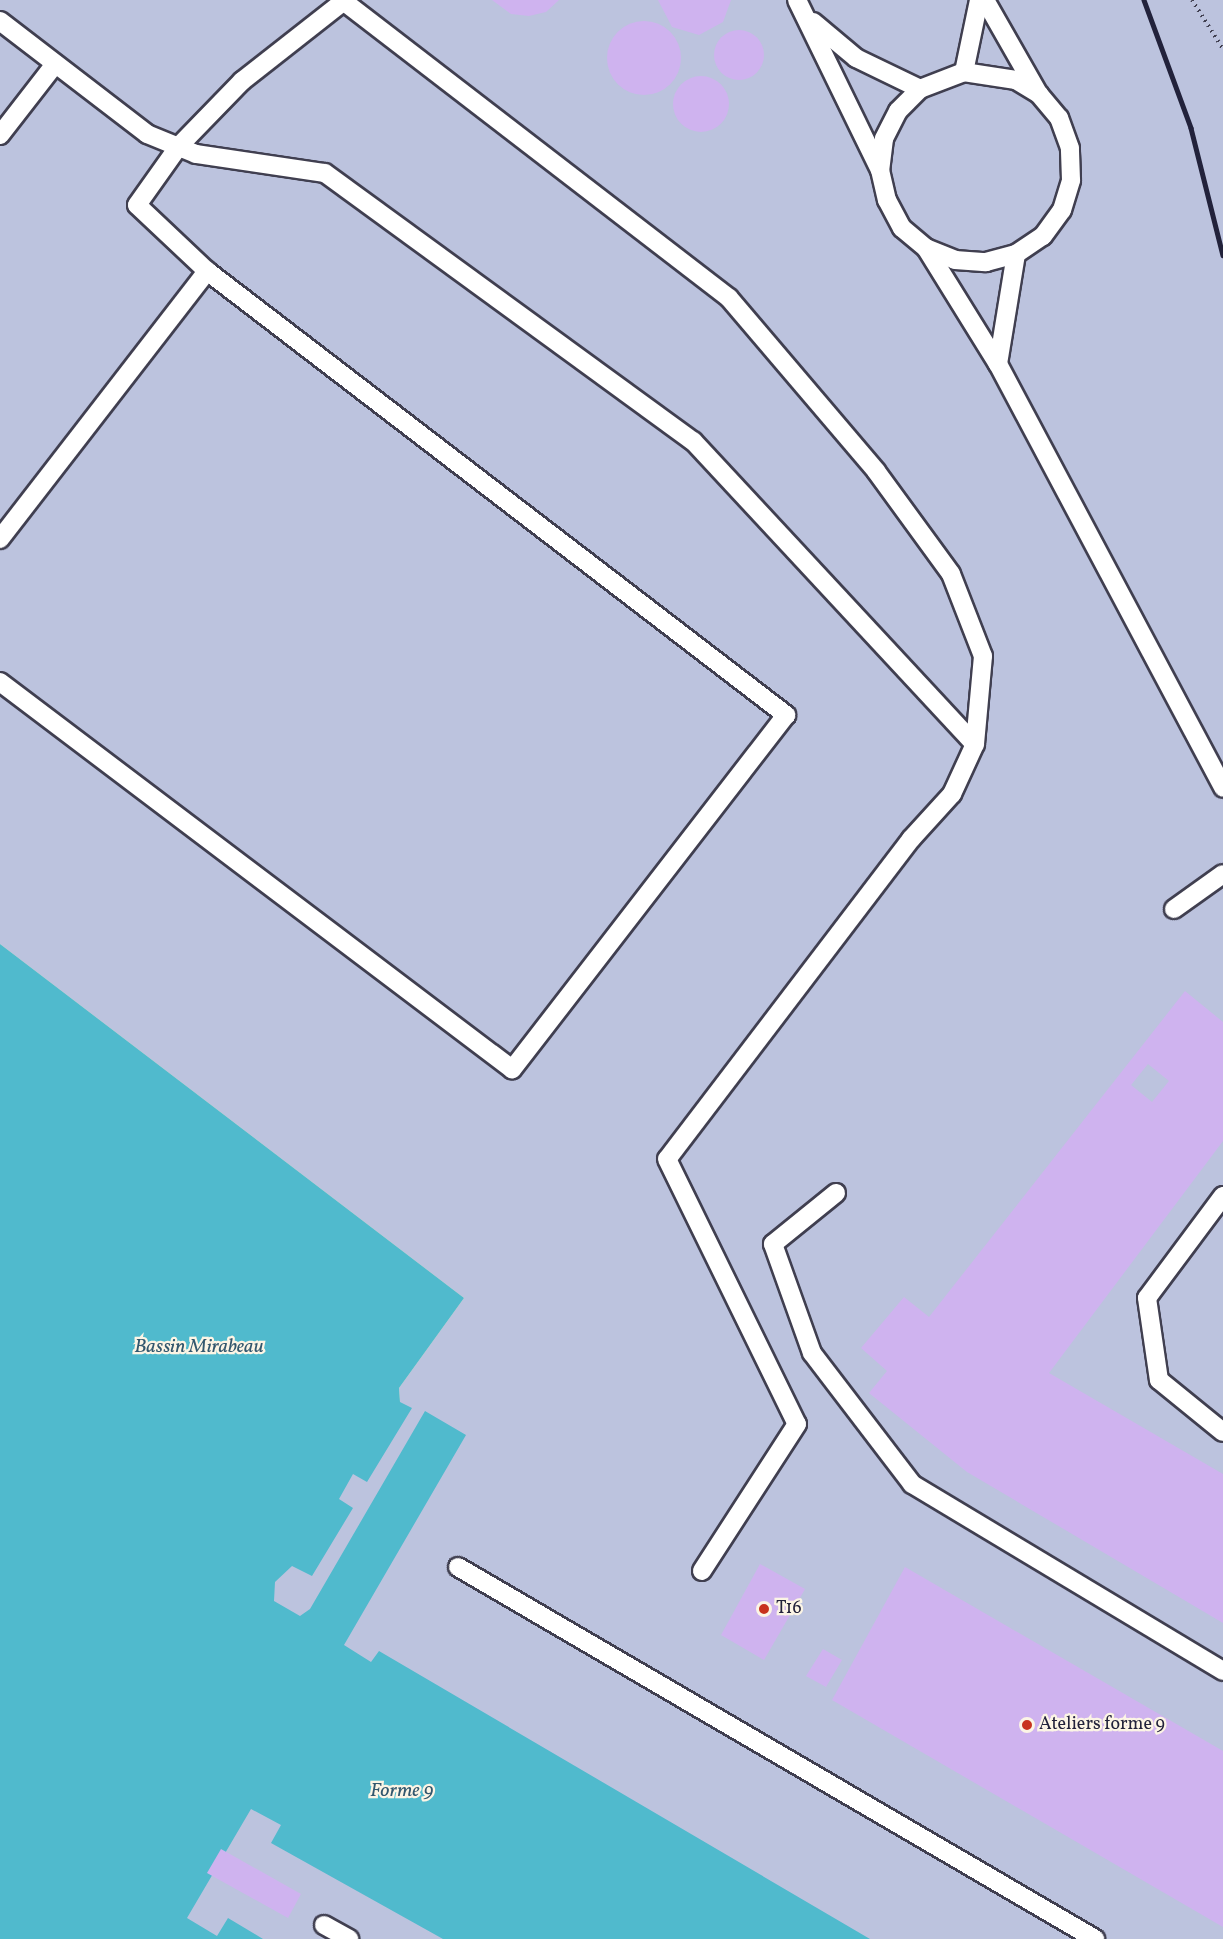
<!DOCTYPE html>
<style>
body{margin:0}
#map{position:relative;width:1223px;height:1939px;overflow:hidden;background:#ece5c5;font-family:Vollkorn,serif}
div>[style]{position:absolute}
.industrial>*{inset:0;background:#bcc3de}
.water>*{inset:0;background:#50bacd}
.building>*{inset:0;background:#cfb3ef}
.round{border-radius:50%}
.path>*{height:4px;margin-top:-2px;transform-origin:0;background:repeating-linear-gradient(90deg,#403f50 0 1.5px,transparent 0 6px)}
.roads{filter:drop-shadow(2px 0 #403f50) drop-shadow(-2px 0 #403f50) drop-shadow(0 2px #403f50) drop-shadow(0 -2px #403f50)}
.lane>*{height:18px;margin:-9px;padding:0 9px;transform-origin:9px;border-radius:9px;background:#fff}
.rail>*{height:4.5px;margin:-2.25px;padding:0 2.25px;transform-origin:2.25px;border-radius:2.25px;background:#22223b}
.dots>*{width:16px;height:16px;translate:-50% -50%;box-sizing:border-box;border:3px solid #fcf5e5;border-radius:50%}
span{translate:-50% -50%;white-space:nowrap;text-align:center;line-height:1.15;-webkit-text-stroke:4.5px #fcf5e5;paint-order:stroke}
.poi-label{font-size:18px;color:#22223b}
.left{translate:0 -50%;text-align:left}
.water-label{font-size:20px;color:#32576e;font-style:italic}
</style>
<div id="map">
<div class="industrial">
<i style="clip-path:polygon(0 0,1223px 0,1223px 1939px,52px 1939px,361px 1400px,400px 1402px,399px 1388px,464px 1298px,0 944px)"></i>
</div>
<div class="water">
<i style="clip-path:polygon(0 944px,464px 1298px,399px 1388px,400px 1402px,412px 1408px,367px 1482px,353px 1474px,339px 1499px,353px 1508px,312px 1576px,292px 1566px,275px 1582px,274px 1601px,300px 1616px,310px 1609px,425px 1411px,466px 1435px,344px 1645px,371px 1662px,379px 1651px,870px 1939px,443px 1939px,271px 1843px,281px 1825px,251px 1809px,187px 1918px,217px 1936px,228px 1918px,263px 1939px,0 1939px)"></i>
</div>
<div class="building">
<i style="clip-path:polygon(492px 0,559px 0,546px 12px,529px 16px,511px 14px)"></i>
<i style="clip-path:polygon(658px 0,731px 0,723px 22px,699px 35px,672px 27px)"></i>
<i class="round" style="left:607px;top:21px;width:74px;height:74px"></i>
<i class="round" style="left:714px;top:30px;width:50px;height:50px"></i>
<i class="round" style="left:673px;top:76px;width:56px;height:56px"></i>
<i style="clip-path:polygon(evenodd,1185px 991px,1223px 1022px,1223px 1141px,1049px 1373px,1223px 1474px,1223px 1623px,967px 1472px,869px 1393px,887px 1371px,861px 1348px,904px 1297px,929px 1317px,1185px 991px,1148px 1064px,1169px 1081px,1152px 1102px,1131px 1085px,1148px 1064px)"></i>
<i style="clip-path:polygon(760px 1564px,805px 1589px,764px 1660px,721px 1635px)"></i>
<i style="clip-path:polygon(905px 1567px,1223px 1751px,1223px 1927px,832px 1700px)"></i>
<i style="clip-path:polygon(823px 1649px,842px 1660px,826px 1687px,806px 1676px)"></i>
<i style="clip-path:polygon(221px 1849px,301px 1894px,288px 1918px,207px 1873px)"></i>
</div>
<div class="path">
<i style="left:1192px;top:0;width:58px;rotate:57.7deg"></i>
</div>
<div class="roads">
<div class="lane">
<i style="left:342px;top:0;width:488px;rotate:37.6deg"></i>
<i style="left:729px;top:298px;width:227px;rotate:49.6deg"></i>
<i style="left:876px;top:471px;width:127px;rotate:53.9deg"></i>
<i style="left:951px;top:574px;width:88px;rotate:68.7deg"></i>
<i style="left:983px;top:656px;width:88px;rotate:95.2deg"></i>
<i style="left:975px;top:744px;width:55px;rotate:114.7deg"></i>
<i style="left:952px;top:794px;width:61px;rotate:132.3deg"></i>
<i style="left:911px;top:839px;width:402px;rotate:127.3deg"></i>
<i style="left:667px;top:1159px;width:295px;rotate:63.9deg"></i>
<i style="left:797px;top:1424px;width:175px;rotate:122.9deg"></i>
<i style="left:797px;top:0;width:189px;rotate:64deg"></i>
<i style="left:985px;top:0;width:107px;rotate:60.3deg"></i>
<i style="left:0;top:21px;width:185px;rotate:37.5deg"></i>
<i style="left:147px;top:134px;width:53px;rotate:22.2deg"></i>
<i style="left:196px;top:154px;width:130px;rotate:8.4deg"></i>
<i style="left:325px;top:173px;width:455px;rotate:36.1deg"></i>
<i style="left:693px;top:441px;width:414px;rotate:47.1deg"></i>
<i style="left:813px;top:22px;width:56px;rotate:39.9deg"></i>
<i style="left:856px;top:58px;width:71px;rotate:25.8deg"></i>
<i style="left:964px;top:72px;width:74px;rotate:-78.2deg"></i>
<i style="left:0;top:135px;width:90px;rotate:-52.2deg"></i>
<i style="left:926px;top:248px;width:31px;rotate:22deg"></i>
<i style="left:955px;top:260px;width:31px;rotate:4deg"></i>
<i style="left:986px;top:262px;width:31px;rotate:-15deg"></i>
<i style="left:1016px;top:254px;width:32px;rotate:-34deg"></i>
<i style="left:1043px;top:236px;width:32px;rotate:-54deg"></i>
<i style="left:1062px;top:210px;width:31px;rotate:-73deg"></i>
<i style="left:1071px;top:180px;width:32px;rotate:-92deg"></i>
<i style="left:1070px;top:148px;width:32px;rotate:-110deg"></i>
<i style="left:1059px;top:118px;width:31px;rotate:-130deg"></i>
<i style="left:1039px;top:94px;width:27px;rotate:-149deg"></i>
<i style="left:1016px;top:80px;width:53px;rotate:-171.3deg"></i>
<i style="left:964px;top:72px;width:47px;rotate:158.9deg"></i>
<i style="left:920px;top:89px;width:31px;rotate:135deg"></i>
<i style="left:898px;top:111px;width:31px;rotate:117deg"></i>
<i style="left:884px;top:139px;width:31px;rotate:97deg"></i>
<i style="left:880px;top:170px;width:31px;rotate:77deg"></i>
<i style="left:887px;top:200px;width:32px;rotate:62deg"></i>
<i style="left:902px;top:228px;width:31px;rotate:40deg"></i>
<i style="left:926px;top:248px;width:137px;rotate:58.2deg"></i>
<i style="left:998px;top:364px;width:480px;rotate:62deg"></i>
<i style="left:207px;top:271px;width:96px;rotate:-136.7deg"></i>
<i style="left:137px;top:205px;width:72px;rotate:-54.6deg"></i>
<i style="left:179px;top:146px;width:91px;rotate:-45.9deg"></i>
<i style="left:242px;top:81px;width:130px;rotate:-38.1deg"></i>
<i style="left:998px;top:364px;width:111px;rotate:-80.7deg"></i>
<i style="left:0;top:539px;width:339px;rotate:-52.3deg"></i>
<i style="left:207px;top:271px;width:730px;rotate:37.48deg"></i>
<i style="left:786px;top:715px;width:448px;rotate:127.7deg"></i>
<i style="left:512px;top:1069px;width:642px;rotate:-142.92deg"></i>
<i style="left:1174px;top:909px;width:60px;rotate:-35.5deg"></i>
<i style="left:836px;top:1193px;width:81px;rotate:141deg"></i>
<i style="left:773px;top:1244px;width:116px;rotate:70.3deg"></i>
<i style="left:812px;top:1353px;width:165px;rotate:52.6deg"></i>
<i style="left:912px;top:1484px;width:363px;rotate:31deg"></i>
<i style="left:1223px;top:1196px;width:127px;rotate:126.7deg"></i>
<i style="left:1147px;top:1298px;width:83px;rotate:81.7deg"></i>
<i style="left:1159px;top:1380px;width:82px;rotate:39.1deg"></i>
<i style="left:458px;top:1567px;width:738px;rotate:30.28deg"></i>
<i style="left:324px;top:1925px;width:29px;rotate:29deg"></i>
</div>
</div>
<div class="rail">
<i style="left:1144px;top:0;width:136px;rotate:69.8deg"></i>
<i style="left:1191px;top:128px;width:131px;rotate:75.9deg"></i>
</div>
<div class="dots">
<i style="left:764px;top:1609px;background:#c8321e"></i>
<i style="left:1027px;top:1725px;background:#c8321e"></i>
</div>
<div class="poi-label">
<span class="left" style="left:776px;top:1609px">T16</span>
<span class="left" style="left:1039px;top:1725px">Ateliers forme 9</span>
</div>
<div class="water-label">
<span style="left:199px;top:1347px">Bassin Mirabeau</span>
<span style="left:402px;top:1791px">Forme 9</span>
</div>
</div>
